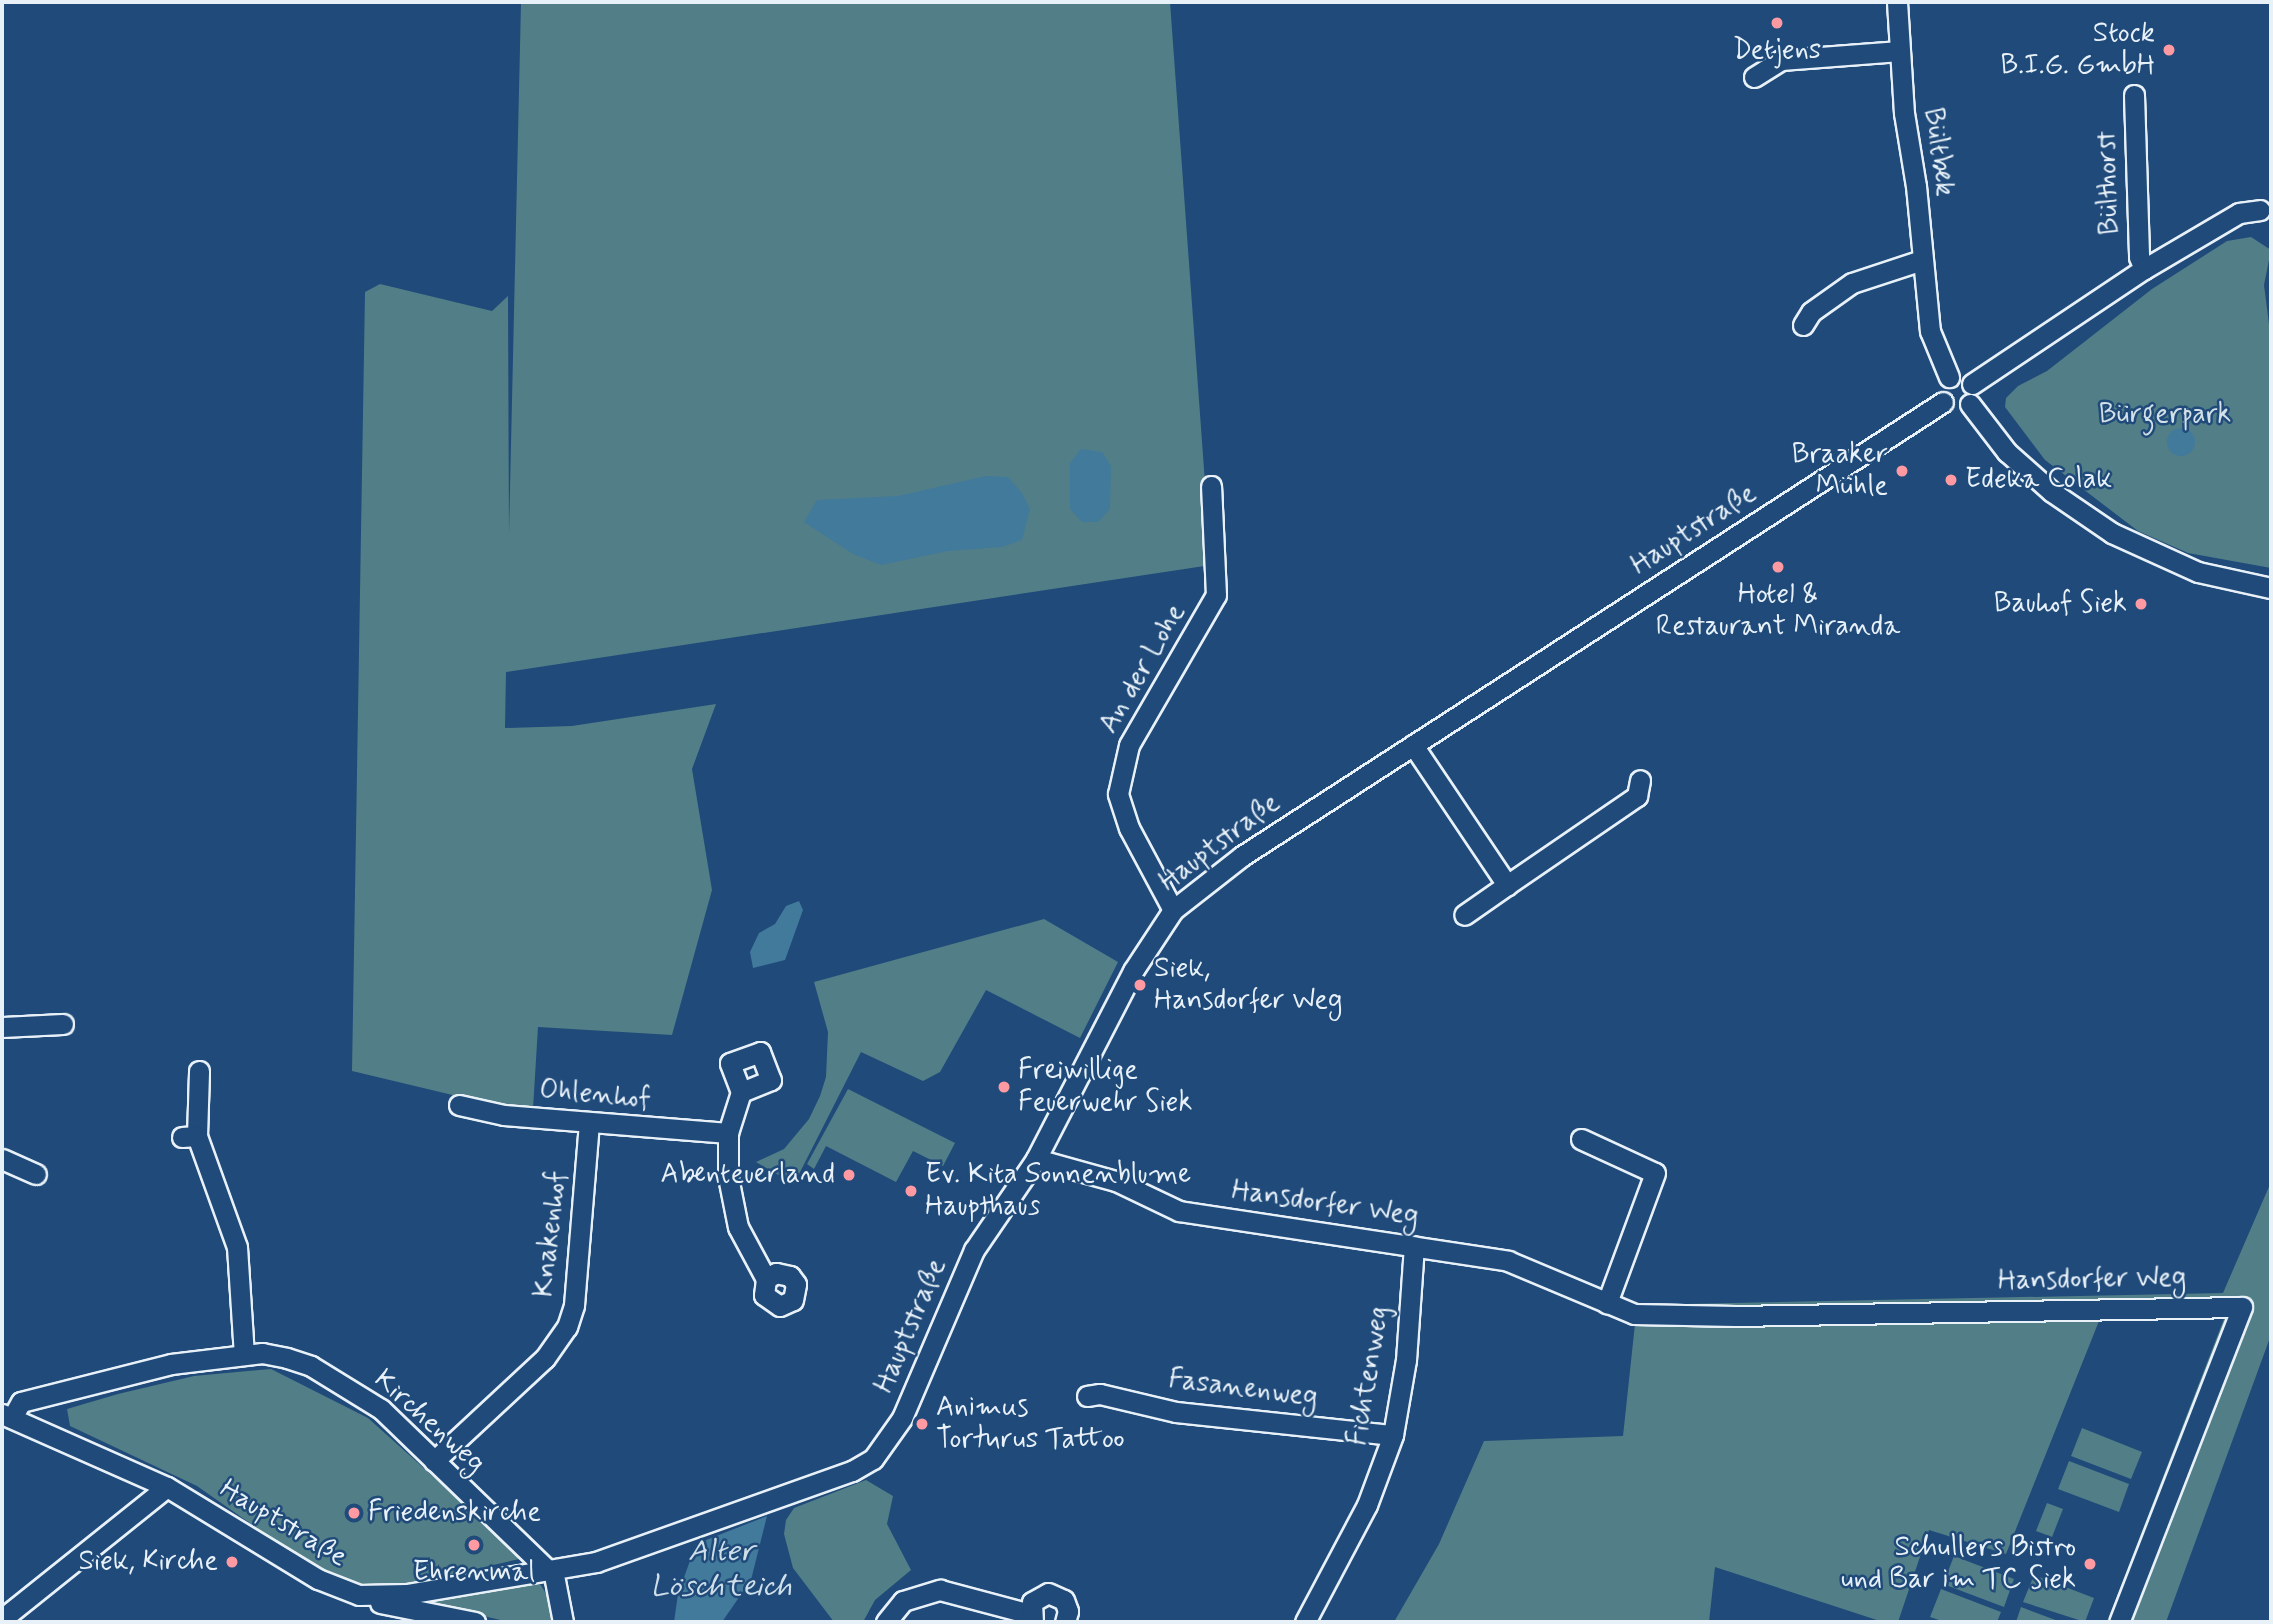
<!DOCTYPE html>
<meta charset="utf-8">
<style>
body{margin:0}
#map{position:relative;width:2273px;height:1624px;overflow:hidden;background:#1f4a7a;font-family:Mynerve,sans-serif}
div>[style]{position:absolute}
.green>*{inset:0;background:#527e87}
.water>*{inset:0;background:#427a9c}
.round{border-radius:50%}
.roads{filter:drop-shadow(2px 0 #e8f1f8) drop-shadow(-2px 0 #e8f1f8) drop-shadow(0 2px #e8f1f8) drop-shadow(0 -2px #e8f1f8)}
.minor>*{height:19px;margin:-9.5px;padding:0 9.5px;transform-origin:9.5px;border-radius:9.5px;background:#1f4a7a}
.dots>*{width:19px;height:19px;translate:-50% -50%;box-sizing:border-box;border:4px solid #1f4a7a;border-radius:50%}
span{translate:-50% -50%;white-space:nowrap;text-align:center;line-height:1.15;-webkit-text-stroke:5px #1f4a7a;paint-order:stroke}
.poi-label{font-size:28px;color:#e8f1f8}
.right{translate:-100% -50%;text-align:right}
.left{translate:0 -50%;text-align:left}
.street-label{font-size:28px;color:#e8f1f8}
.park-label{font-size:28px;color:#d2e0e7}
.water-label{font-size:30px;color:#cfdfea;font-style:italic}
.frame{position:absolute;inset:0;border:4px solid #e8f1f8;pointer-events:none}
</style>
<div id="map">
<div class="green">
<i style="clip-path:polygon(521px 2px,1170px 2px,1211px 565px,506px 672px,505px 728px,572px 726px,716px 704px,692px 769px,712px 890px,672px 1035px,538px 1027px,533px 1109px,507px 1108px,352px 1071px,365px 292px,380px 284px,492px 311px,508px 296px,509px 533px)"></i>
<i style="clip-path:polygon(2251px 237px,2271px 250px,2264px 285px,2271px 340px,2271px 568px,2188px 553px,2138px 531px,2045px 460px,2005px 407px,2006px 398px,2018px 386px,2047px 371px,2152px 289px,2227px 241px)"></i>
<i style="clip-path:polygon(1044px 919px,1118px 962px,1080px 1038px,986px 990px,940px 1072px,923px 1081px,861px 1052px,794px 1184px,756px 1162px,784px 1149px,809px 1119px,820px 1096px,826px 1077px,828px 1032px,814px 982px)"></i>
<i style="clip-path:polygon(848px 1089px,955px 1143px,943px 1166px,913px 1151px,896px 1182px,826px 1146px,814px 1169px,807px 1164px)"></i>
<i style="clip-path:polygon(2271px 1182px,2271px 1335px,2166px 1622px,2107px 1622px,2225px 1316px,2101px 1316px,2006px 1554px,1929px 1530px,1898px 1622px,1883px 1622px,1715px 1567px,1709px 1622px,1394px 1622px,1439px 1544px,1484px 1441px,1623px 1436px,1637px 1305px,2223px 1293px)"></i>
<i style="clip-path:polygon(271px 1369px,368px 1418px,524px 1558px,404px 1585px,341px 1587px,197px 1486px,70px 1426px,67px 1409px,118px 1394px,194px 1376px)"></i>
<i style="clip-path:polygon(2082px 1428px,2142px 1452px,2131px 1479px,2071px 1456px)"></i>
<i style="clip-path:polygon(2069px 1461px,2129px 1484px,2119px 1512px,2058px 1489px)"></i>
<i style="clip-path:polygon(866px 1480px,893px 1496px,887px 1524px,911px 1570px,875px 1600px,863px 1622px,834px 1622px,793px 1568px,784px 1534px,786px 1520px,794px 1508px)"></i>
<i style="clip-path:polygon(2047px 1503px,2063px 1509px,2052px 1537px,2036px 1531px)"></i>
<i style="clip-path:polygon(1954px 1556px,2014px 1579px,2004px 1607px,1943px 1584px)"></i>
<i style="clip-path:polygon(2034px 1575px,2094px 1598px,2085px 1622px,2023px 1602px)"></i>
<i style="clip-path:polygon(540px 1584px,552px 1603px,554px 1622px,509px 1622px,411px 1599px)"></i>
<i style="clip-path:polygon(1941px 1589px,2001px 1612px,1997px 1622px,1945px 1622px,1930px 1617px)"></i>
<i style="clip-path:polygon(2021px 1607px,2061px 1622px,2016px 1622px)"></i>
</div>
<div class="water">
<i class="round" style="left:2167px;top:428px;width:28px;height:28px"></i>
<i style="clip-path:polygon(1081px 449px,1102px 452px,1111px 466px,1110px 509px,1098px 522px,1082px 522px,1070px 509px,1070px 463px)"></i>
<i style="clip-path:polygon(986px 476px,1008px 477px,1022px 493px,1030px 509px,1022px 540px,1002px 547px,948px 551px,881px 565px,853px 554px,804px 522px,817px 500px,898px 496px)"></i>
<i style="clip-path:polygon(799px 901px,803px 910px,785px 960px,753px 968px,750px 952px,759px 933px,775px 924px,786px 906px)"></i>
<i style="clip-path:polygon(767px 1516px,751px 1580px,722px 1622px,674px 1622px,678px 1594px,696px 1544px)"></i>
</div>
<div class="roads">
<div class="minor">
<i style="left:1897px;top:2px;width:111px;rotate:86.4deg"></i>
<i style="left:1904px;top:113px;width:74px;rotate:80.7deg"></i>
<i style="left:1916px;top:186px;width:146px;rotate:84.5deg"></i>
<i style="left:1930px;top:331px;width:50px;rotate:67.6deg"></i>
<i style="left:1754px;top:77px;width:32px;rotate:-32deg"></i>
<i style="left:1781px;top:60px;width:119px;rotate:-4.3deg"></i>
<i style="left:2134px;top:95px;width:162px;rotate:88.2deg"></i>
<i style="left:2139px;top:257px;width:13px;rotate:67deg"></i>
<i style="left:1803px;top:325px;width:15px;rotate:-58deg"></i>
<i style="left:1811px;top:312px;width:50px;rotate:-35.3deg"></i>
<i style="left:1852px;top:283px;width:74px;rotate:-18.2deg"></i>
<i style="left:1972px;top:384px;width:207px;rotate:-33.8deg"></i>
<i style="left:2144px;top:269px;width:110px;rotate:-30.5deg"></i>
<i style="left:2239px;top:213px;width:21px;rotate:-8deg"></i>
<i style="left:1970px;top:404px;width:61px;rotate:52.4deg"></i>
<i style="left:2007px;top:452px;width:60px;rotate:41.6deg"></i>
<i style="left:2052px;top:492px;width:73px;rotate:34.3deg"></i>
<i style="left:2112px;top:533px;width:94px;rotate:24.4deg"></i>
<i style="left:2198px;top:572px;width:75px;rotate:12.4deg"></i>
<i style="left:1413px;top:745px;width:169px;rotate:56.1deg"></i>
<i style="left:1507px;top:885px;width:52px;rotate:145.1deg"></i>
<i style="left:1507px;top:885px;width:158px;rotate:-34.4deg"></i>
<i style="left:1637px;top:796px;width:16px;rotate:-79deg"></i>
<i style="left:1173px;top:910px;width:93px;rotate:-118.2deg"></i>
<i style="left:1129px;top:828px;width:36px;rotate:-108deg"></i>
<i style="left:1118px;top:794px;width:50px;rotate:-77.3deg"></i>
<i style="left:1129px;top:745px;width:173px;rotate:-59.9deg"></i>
<i style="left:1216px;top:595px;width:109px;rotate:-92.6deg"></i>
<i style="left:2px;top:1027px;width:61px;rotate:-2.8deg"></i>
<i style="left:741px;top:1092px;width:31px;rotate:-111deg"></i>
<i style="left:730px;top:1063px;width:32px;rotate:-20deg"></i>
<i style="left:760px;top:1052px;width:30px;rotate:69deg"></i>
<i style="left:771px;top:1080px;width:32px;rotate:158deg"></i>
<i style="left:741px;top:1092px;width:43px;rotate:107.6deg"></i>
<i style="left:728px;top:1133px;width:44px;rotate:90deg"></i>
<i style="left:728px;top:1177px;width:51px;rotate:78.7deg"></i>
<i style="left:738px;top:1227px;width:59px;rotate:61.7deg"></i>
<i style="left:766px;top:1279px;width:16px;rotate:97deg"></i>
<i style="left:764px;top:1295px;width:19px;rotate:35deg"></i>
<i style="left:780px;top:1306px;width:14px;rotate:-25deg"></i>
<i style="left:793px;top:1300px;width:16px;rotate:-79deg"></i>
<i style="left:796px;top:1284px;width:10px;rotate:-127deg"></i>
<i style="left:790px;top:1276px;width:14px;rotate:-168deg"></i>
<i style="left:776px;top:1273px;width:12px;rotate:149deg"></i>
<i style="left:459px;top:1105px;width:46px;rotate:12.5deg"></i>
<i style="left:504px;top:1115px;width:225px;rotate:4.6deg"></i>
<i style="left:197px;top:1136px;width:65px;rotate:-88.2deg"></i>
<i style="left:182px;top:1137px;width:15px;rotate:-4deg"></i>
<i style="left:197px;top:1136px;width:118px;rotate:70.2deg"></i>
<i style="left:237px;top:1247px;width:107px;rotate:86.3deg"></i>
<i style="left:1581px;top:1139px;width:81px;rotate:24.7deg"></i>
<i style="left:1655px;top:1173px;width:139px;rotate:110.3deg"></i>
<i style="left:2px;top:1159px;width:37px;rotate:24deg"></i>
<i style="left:1036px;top:1159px;width:83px;rotate:15.4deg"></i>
<i style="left:1116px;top:1181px;width:70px;rotate:25.5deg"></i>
<i style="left:1179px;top:1211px;width:333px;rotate:8.6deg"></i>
<i style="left:1508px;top:1261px;width:137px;rotate:22.8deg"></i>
<i style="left:1634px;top:1314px;width:101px;rotate:1.1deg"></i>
<i style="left:1735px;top:1316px;width:507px;rotate:-1.02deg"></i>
<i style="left:2242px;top:1307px;width:338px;rotate:111.3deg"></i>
<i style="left:1087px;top:1396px;width:13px;rotate:-9deg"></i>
<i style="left:1100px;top:1394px;width:78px;rotate:13.3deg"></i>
<i style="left:1176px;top:1412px;width:218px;rotate:6.1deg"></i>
<i style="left:2px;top:1414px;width:180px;rotate:23.9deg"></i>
<i style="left:167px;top:1487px;width:177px;rotate:31.4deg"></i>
<i style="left:318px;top:1579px;width:44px;rotate:21.3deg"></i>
<i style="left:359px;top:1595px;width:48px;rotate:-1.2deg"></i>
<i style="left:407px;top:1594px;width:192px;rotate:-9.6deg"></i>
<i style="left:596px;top:1562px;width:272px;rotate:-19.6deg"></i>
<i style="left:852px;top:1471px;width:24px;rotate:-30deg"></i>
<i style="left:873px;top:1459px;width:50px;rotate:-54.7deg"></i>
<i style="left:902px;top:1418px;width:183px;rotate:-66.8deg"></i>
<i style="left:974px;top:1250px;width:110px;rotate:-55.7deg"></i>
<i style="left:1036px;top:1159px;width:212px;rotate:-62.7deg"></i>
<i style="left:1133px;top:971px;width:73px;rotate:-56.7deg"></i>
<i style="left:1173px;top:910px;width:88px;rotate:-38deg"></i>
<i style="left:1242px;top:856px;width:835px;rotate:-32.93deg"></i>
<i style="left:12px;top:1418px;width:18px;rotate:-61deg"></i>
<i style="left:21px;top:1402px;width:155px;rotate:-14.2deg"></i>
<i style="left:171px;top:1364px;width:92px;rotate:-6.9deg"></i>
<i style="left:262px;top:1353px;width:25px;rotate:11deg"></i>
<i style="left:287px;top:1358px;width:25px;rotate:18deg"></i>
<i style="left:311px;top:1366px;width:82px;rotate:31.6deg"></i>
<i style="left:381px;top:1409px;width:233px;rotate:44deg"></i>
<i style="left:434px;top:1461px;width:151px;rotate:-42.9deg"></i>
<i style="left:545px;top:1358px;width:38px;rotate:-55deg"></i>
<i style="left:567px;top:1327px;width:23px;rotate:-72deg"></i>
<i style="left:574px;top:1305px;width:182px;rotate:-85.3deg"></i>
<i style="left:553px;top:1570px;width:53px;rotate:79.1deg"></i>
<i style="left:380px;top:1603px;width:97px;rotate:11.3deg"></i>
<i style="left:2px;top:1619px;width:211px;rotate:-38.7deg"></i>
<i style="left:886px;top:1622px;width:27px;rotate:-51deg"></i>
<i style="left:903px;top:1601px;width:39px;rotate:-17deg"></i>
<i style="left:940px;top:1590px;width:93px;rotate:14.9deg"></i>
<i style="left:1033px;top:1622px;width:20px;rotate:-93deg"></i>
<i style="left:1032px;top:1602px;width:18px;rotate:-29deg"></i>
<i style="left:1048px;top:1593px;width:17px;rotate:24deg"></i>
<i style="left:1064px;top:1600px;width:12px;rotate:70deg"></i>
<i style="left:1068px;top:1611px;width:11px;rotate:105deg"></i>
<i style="left:1305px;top:1622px;width:132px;rotate:-62.1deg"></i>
<i style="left:1367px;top:1505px;width:75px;rotate:-69.6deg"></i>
<i style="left:1393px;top:1435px;width:76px;rotate:-80.2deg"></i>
<i style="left:1406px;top:1360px;width:114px;rotate:-86deg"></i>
</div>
</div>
<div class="dots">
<i style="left:1777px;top:23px;background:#ff9aa2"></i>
<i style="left:2169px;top:50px;background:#ff9aa2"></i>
<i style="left:1902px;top:471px;background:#ff9aa2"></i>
<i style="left:1951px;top:480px;background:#ff9aa2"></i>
<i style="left:1778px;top:567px;background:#ff9aa2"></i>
<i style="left:2141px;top:604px;background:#ff9aa2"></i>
<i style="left:1140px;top:985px;background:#ff9aa2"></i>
<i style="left:1004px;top:1087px;background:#ff9aa2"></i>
<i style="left:849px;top:1175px;background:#ff9aa2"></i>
<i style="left:911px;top:1191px;background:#ff9aa2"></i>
<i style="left:922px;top:1424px;background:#ff9aa2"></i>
<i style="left:354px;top:1513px;background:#ff9aa2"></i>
<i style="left:474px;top:1545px;background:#ff9aa2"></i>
<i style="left:232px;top:1562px;background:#ff9aa2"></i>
<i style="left:2090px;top:1564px;background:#ff9aa2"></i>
</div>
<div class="poi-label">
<span class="right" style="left:2155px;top:50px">Stock<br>B.I.G. GmbH</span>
<span style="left:1777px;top:51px">Detjens</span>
<span class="right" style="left:1888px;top:471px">Braaker<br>Mühle</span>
<span class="left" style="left:1965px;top:480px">Edeka Colak</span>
<span style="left:1778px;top:611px">Hotel &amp;<br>Restaurant Miranda</span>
<span class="right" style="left:2127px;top:604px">Bauhof Siek</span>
<span class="left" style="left:1154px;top:985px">Siek,<br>Hansdorfer Weg</span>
<span class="left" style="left:1018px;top:1087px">Freiwillige<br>Feuerwehr Siek</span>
<span class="right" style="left:835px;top:1175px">Abenteuerland</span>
<span class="left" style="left:925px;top:1191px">Ev. Kita Sonnenblume<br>Haupthaus</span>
<span class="left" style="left:936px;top:1424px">Animus<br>Torturus Tattoo</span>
<span class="left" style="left:368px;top:1513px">Friedenskirche</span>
<span class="right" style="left:2076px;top:1564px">Schullers Bistro<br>und Bar im TC Siek</span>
<span class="right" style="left:218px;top:1562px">Siek, Kirche</span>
<span style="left:474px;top:1573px">Ehrenmal</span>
</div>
<div class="street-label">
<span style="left:1938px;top:152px;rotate:82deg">Bültbek</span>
<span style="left:2109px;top:183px;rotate:-92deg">Bülthorst</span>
<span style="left:1694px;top:530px;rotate:-33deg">Hauptstraße</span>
<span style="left:1143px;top:669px;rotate:-60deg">An der Lohe</span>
<span style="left:1220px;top:843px;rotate:-37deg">Hauptstraße</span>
<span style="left:595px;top:1095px;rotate:5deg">Ohlenhof</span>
<span style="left:1325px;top:1204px;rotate:8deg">Hansdorfer Weg</span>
<span style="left:551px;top:1234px;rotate:-84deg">Knakenhof</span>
<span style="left:2092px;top:1280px;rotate:-1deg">Hansdorfer Weg</span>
<span style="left:911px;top:1326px;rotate:-67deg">Hauptstraße</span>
<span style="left:1369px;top:1376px;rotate:-81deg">Fichtenweg</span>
<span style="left:1243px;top:1389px;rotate:7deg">Fasanenweg</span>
<span style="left:429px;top:1422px;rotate:42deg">Kirchenweg</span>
<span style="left:283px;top:1524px;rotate:31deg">Hauptstraße</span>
</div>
<div class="park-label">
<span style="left:2165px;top:415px">Bürgerpark</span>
</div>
<div class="water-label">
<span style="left:721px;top:1569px">Alter<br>Löschteich</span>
</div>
<div class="frame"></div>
</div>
